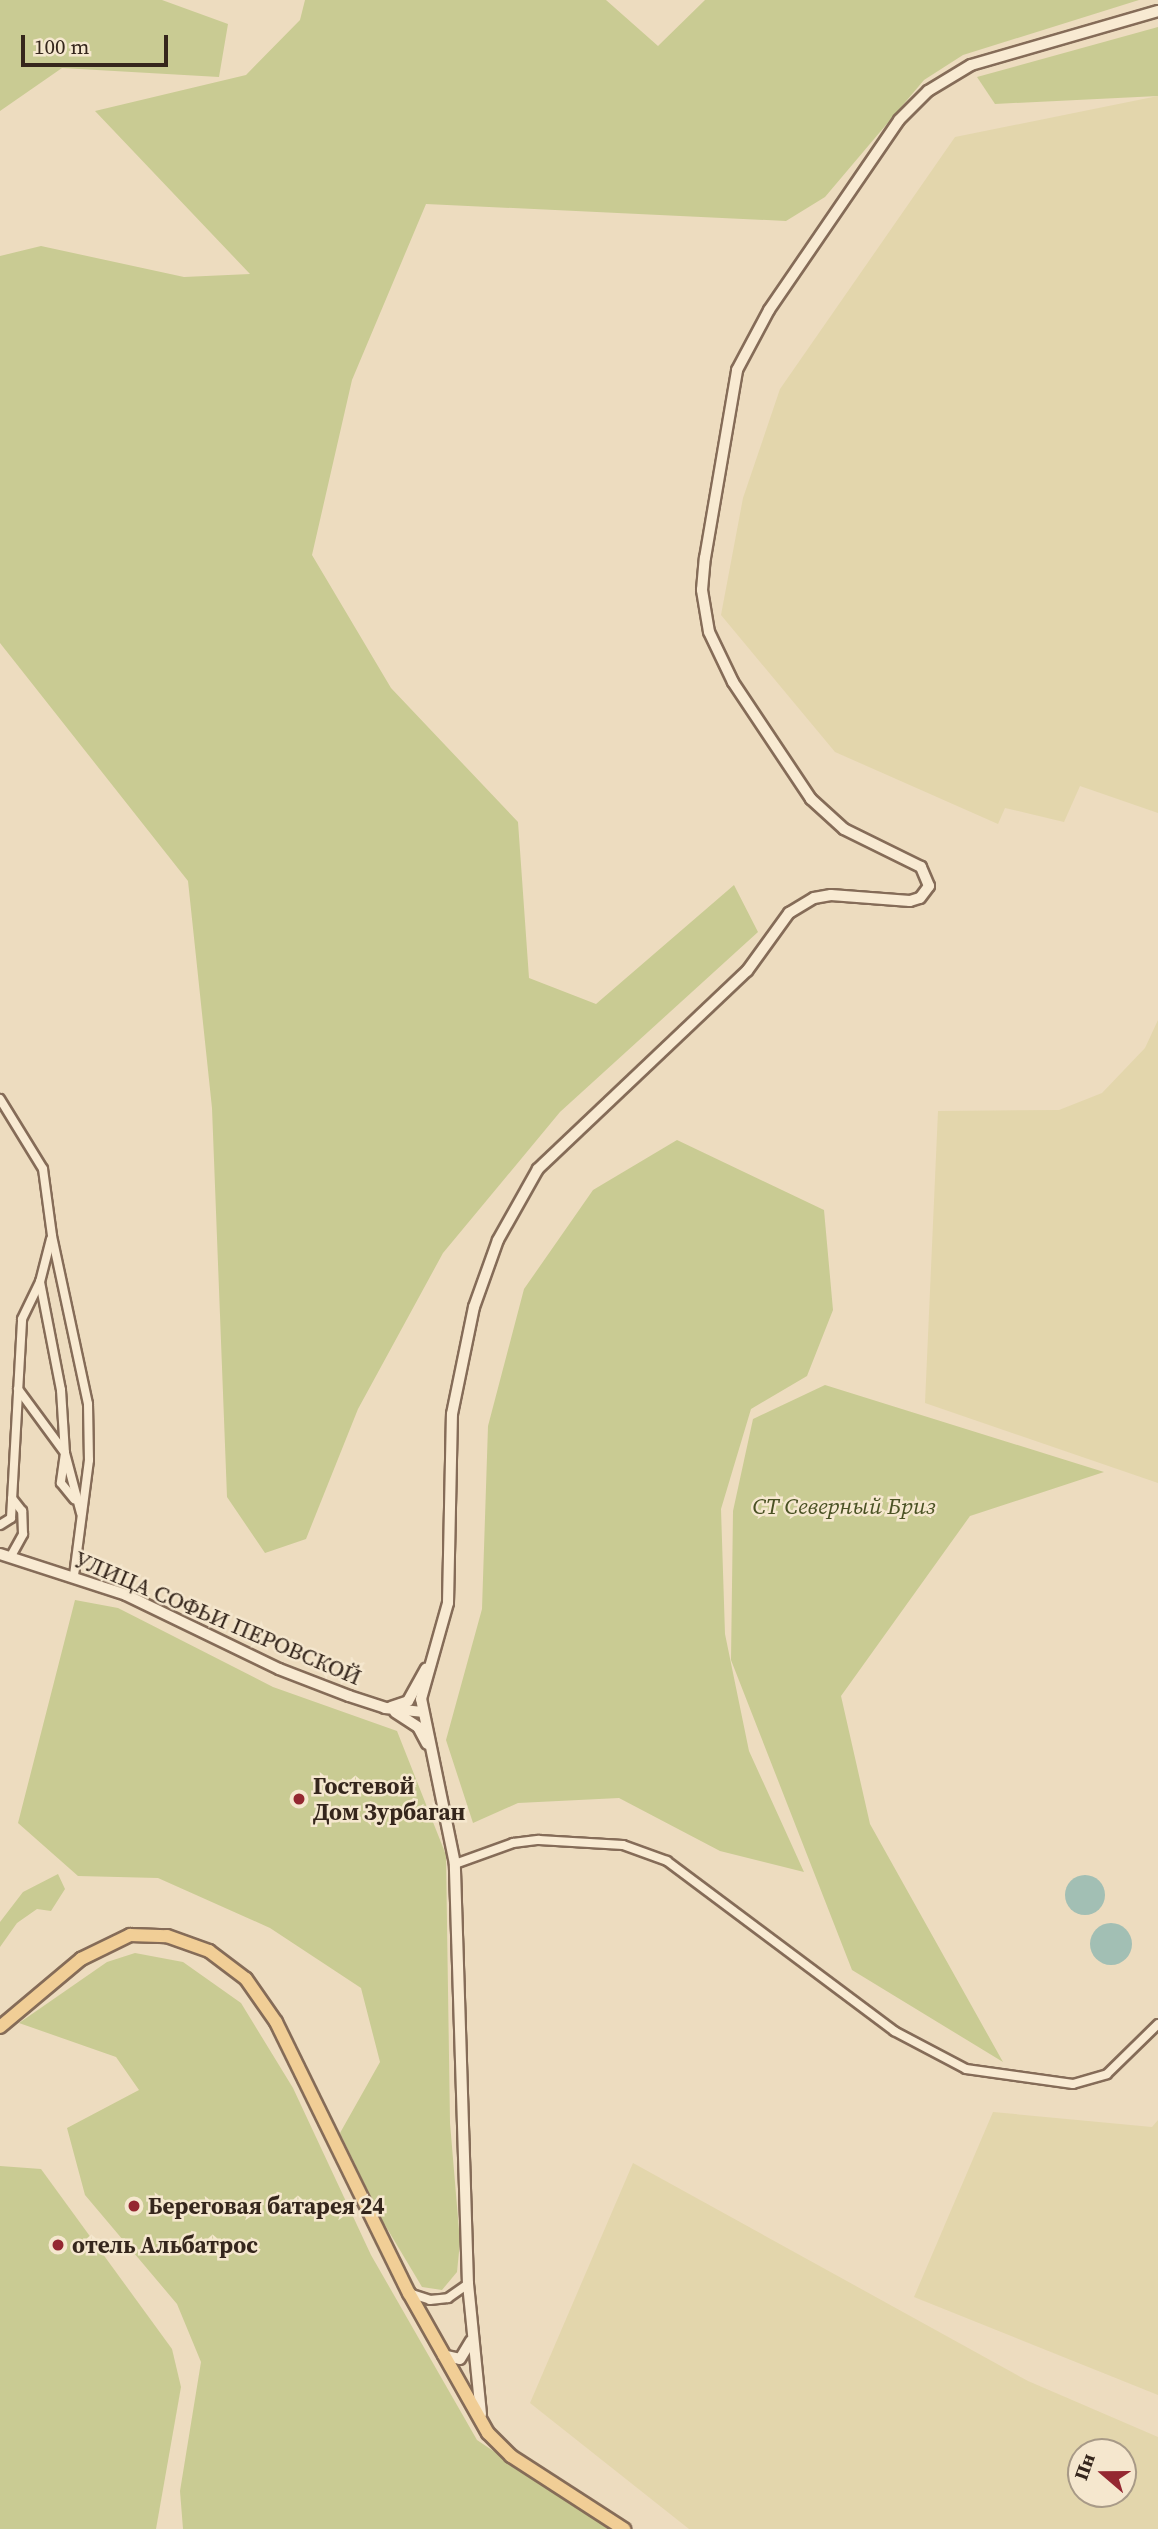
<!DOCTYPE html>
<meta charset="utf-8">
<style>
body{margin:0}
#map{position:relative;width:1158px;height:2529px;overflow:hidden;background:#eddcbf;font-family:"Source Serif 4",serif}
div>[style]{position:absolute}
.farmland>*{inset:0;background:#e3d6ac}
.green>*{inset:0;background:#c9cb93}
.water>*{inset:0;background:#a2bfb4}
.round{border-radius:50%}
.roads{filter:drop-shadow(2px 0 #856c58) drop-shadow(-2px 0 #856c58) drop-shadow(0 2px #856c58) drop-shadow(0 -2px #856c58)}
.minor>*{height:8px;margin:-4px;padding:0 4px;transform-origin:4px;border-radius:4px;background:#f8ead2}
.tertiary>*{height:10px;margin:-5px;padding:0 5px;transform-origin:5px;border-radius:5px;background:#f8ead2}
.secondary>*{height:10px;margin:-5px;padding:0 5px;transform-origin:5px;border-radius:5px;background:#f8ead2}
.primary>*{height:12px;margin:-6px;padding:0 6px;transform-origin:6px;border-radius:6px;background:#f1ce96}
.dots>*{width:19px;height:19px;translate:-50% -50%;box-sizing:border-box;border:4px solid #f5e7ce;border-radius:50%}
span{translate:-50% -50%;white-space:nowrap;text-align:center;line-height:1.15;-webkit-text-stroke:5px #f5e7ce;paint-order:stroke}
.park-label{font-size:23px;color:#495123;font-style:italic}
.street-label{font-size:23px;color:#35261c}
.poi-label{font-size:23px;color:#35261c;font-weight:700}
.left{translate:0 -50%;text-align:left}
.north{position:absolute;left:1067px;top:2438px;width:70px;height:70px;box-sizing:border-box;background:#f5e7ce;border:2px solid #a89a87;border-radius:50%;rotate:290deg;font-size:19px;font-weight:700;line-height:28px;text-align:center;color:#35261c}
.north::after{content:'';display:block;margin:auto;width:24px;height:32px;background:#942831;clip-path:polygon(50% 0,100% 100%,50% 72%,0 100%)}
.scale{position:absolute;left:21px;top:35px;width:147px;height:32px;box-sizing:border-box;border:4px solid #35261c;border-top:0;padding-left:9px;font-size:21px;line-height:24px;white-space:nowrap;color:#35261c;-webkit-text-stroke:5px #f5e7ce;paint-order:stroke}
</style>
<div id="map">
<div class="farmland">
<i style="clip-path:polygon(1158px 96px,1158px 813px,1080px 786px,1064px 822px,1005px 808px,998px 824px,835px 752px,721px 615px,743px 498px,780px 389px,955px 137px)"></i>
<i style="clip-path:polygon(1158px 1020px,1158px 1483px,925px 1403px,938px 1111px,1059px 1110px,1102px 1093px,1145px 1048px)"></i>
<i style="clip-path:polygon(993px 2112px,1152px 2127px,1158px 2120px,1158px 2395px,914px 2297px)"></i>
<i style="clip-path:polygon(evenodd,633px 2163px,1028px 2381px,1158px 2437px,1158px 2529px,689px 2529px,530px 2403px,633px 2163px,1081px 2452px,1123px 2452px,1123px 2494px,1081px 2494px,1081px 2452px)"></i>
</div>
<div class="green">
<i style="clip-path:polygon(0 0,162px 0,228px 24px,219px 77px,62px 68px,0 111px)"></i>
<i style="clip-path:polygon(305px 0,606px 0,658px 46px,705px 0,1139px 0,963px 55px,924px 80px,825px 197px,786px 221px,426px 204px,352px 380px,312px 555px,391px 688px,518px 822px,529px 978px,596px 1004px,734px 885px,758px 932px,560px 1112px,443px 1253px,358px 1409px,306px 1539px,265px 1553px,227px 1497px,212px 1108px,188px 881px,0 643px,0 256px,41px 246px,184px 277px,250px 274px,95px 111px,246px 75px,300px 20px)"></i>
<i style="clip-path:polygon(1158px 27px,1158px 96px,995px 104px,977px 77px)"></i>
<i style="clip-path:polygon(677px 1140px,824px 1210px,833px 1310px,807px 1376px,751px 1409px,721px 1509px,725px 1634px,749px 1751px,804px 1872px,720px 1851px,619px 1798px,518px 1803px,473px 1823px,446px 1740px,482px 1609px,488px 1426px,524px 1289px,593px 1190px)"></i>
<i style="clip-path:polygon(825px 1385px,1104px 1472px,970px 1516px,841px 1696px,870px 1824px,1003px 2062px,852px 1970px,731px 1660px,733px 1511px,753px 1419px)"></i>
<i style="clip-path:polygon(75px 1600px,118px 1608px,273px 1687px,397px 1731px,446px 1855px,450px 2123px,460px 2242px,457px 2272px,442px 2290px,422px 2287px,382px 2220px,340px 2133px,380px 2062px,361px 1988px,270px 1928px,158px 1878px,78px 1876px,18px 1823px)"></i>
<i style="clip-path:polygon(58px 1874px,65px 1889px,51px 1911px,37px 1909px,17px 1923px,0 1947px,0 1922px,23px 1892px)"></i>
<i style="clip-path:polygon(135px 1953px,183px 1962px,241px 2003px,293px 2088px,371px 2255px,477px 2440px,609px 2529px,183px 2529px,180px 2491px,201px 2362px,177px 2304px,85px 2195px,67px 2128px,139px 2090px,116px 2057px,19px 2023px,107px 1962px)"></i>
<i style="clip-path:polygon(0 2166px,41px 2169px,172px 2349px,181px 2387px,156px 2529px,0 2529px)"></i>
</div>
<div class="water">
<i class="round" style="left:1065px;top:1875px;width:40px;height:40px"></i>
<i class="round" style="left:1090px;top:1923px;width:42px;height:42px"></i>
</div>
<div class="roads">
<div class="minor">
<i style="left:0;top:1099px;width:82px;rotate:58.4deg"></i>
<i style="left:43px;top:1169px;width:68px;rotate:82.3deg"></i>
<i style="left:52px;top:1236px;width:172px;rotate:77.9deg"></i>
<i style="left:88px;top:1404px;width:56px;rotate:89deg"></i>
<i style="left:89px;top:1460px;width:116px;rotate:97.4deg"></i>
<i style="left:40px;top:1282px;width:110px;rotate:79deg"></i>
<i style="left:61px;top:1390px;width:63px;rotate:86.4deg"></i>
<i style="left:65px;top:1453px;width:62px;rotate:75.1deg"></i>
<i style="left:18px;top:1389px;width:79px;rotate:53.7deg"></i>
<i style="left:65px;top:1453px;width:30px;rotate:98deg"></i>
<i style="left:61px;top:1483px;width:21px;rotate:51deg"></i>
<i style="left:0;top:1525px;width:13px;rotate:-32deg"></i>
<i style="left:11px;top:1518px;width:199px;rotate:-86.8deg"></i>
<i style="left:22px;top:1319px;width:41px;rotate:-64.1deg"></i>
<i style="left:40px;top:1282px;width:44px;rotate:-75.7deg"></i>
<i style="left:11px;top:1556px;width:25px;rotate:-61deg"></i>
<i style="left:23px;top:1534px;width:23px;rotate:-92deg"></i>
<i style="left:22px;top:1511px;width:16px;rotate:-128deg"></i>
<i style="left:455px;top:1864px;width:62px;rotate:-19.9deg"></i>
<i style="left:513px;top:1843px;width:26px;rotate:-7deg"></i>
<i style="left:539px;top:1840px;width:84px;rotate:3.4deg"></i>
<i style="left:623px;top:1845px;width:47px;rotate:20deg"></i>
<i style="left:667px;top:1861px;width:284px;rotate:36.8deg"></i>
<i style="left:894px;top:2031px;width:81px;rotate:27.8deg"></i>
<i style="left:966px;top:2069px;width:108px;rotate:8deg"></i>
<i style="left:1073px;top:2084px;width:35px;rotate:-16deg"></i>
<i style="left:1107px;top:2074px;width:71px;rotate:-44.4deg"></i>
<i style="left:409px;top:2293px;width:22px;rotate:18deg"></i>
<i style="left:430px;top:2300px;width:18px;rotate:-6deg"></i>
<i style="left:448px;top:2298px;width:24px;rotate:-35deg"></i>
</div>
<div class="tertiary">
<i style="left:0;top:1554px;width:133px;rotate:18deg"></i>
<i style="left:126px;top:1595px;width:170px;rotate:25.8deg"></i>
<i style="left:279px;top:1669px;width:75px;rotate:21.1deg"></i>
<i style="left:349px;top:1696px;width:38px;rotate:18deg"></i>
<i style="left:385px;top:1708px;width:37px;rotate:6deg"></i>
<i style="left:391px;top:1707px;width:18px;rotate:-19deg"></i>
<i style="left:408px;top:1701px;width:37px;rotate:-61deg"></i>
<i style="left:395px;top:1712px;width:27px;rotate:33deg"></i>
<i style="left:418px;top:1727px;width:19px;rotate:62deg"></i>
</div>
<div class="secondary">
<i style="left:443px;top:2355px;width:17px;rotate:13deg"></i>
<i style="left:460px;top:2359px;width:21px;rotate:-59deg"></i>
<i style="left:481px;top:2414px;width:131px;rotate:-95.7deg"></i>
<i style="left:468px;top:2284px;width:420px;rotate:-91.8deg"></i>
<i style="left:455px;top:1864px;width:168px;rotate:-101.6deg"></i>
<i style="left:421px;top:1699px;width:100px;rotate:-74.3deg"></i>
<i style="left:448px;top:1603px;width:189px;rotate:-88.8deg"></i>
<i style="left:452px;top:1414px;width:109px;rotate:-78.4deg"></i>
<i style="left:474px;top:1307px;width:71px;rotate:-70.3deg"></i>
<i style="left:498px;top:1240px;width:81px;rotate:-60.6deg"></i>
<i style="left:538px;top:1169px;width:288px;rotate:-43.5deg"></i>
<i style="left:747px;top:971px;width:72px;rotate:-54.1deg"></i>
<i style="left:789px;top:913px;width:29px;rotate:-31deg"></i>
<i style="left:814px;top:898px;width:17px;rotate:-10deg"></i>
<i style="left:831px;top:895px;width:79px;rotate:4.3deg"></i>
<i style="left:910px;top:901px;width:10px;rotate:-17deg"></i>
<i style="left:920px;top:898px;width:15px;rotate:-53deg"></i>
<i style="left:929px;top:886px;width:21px;rotate:-113deg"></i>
<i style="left:921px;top:867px;width:86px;rotate:-153.7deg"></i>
<i style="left:844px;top:829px;width:45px;rotate:-137.7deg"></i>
<i style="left:811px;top:799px;width:141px;rotate:-123.7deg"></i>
<i style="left:733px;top:682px;width:55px;rotate:-115.6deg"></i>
<i style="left:709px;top:632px;width:43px;rotate:-99.5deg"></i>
<i style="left:702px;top:590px;width:32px;rotate:-85deg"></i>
<i style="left:705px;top:558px;width:191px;rotate:-80.3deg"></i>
<i style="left:737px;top:370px;width:68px;rotate:-61.9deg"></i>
<i style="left:769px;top:310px;width:230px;rotate:-55.6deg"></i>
<i style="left:899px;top:120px;width:41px;rotate:-45deg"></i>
<i style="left:928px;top:91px;width:50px;rotate:-31.2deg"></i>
<i style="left:971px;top:65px;width:195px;rotate:-16.1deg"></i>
</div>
<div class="primary">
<i style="left:0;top:2027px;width:106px;rotate:-40deg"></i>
<i style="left:81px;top:1959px;width:55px;rotate:-26.1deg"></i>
<i style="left:130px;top:1935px;width:37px;rotate:2deg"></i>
<i style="left:167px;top:1936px;width:45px;rotate:19.7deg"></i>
<i style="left:209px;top:1951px;width:46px;rotate:37.1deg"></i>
<i style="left:246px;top:1979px;width:52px;rotate:55.1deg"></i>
<i style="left:276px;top:2022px;width:302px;rotate:63.9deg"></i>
<i style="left:409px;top:2293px;width:161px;rotate:60.6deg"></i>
<i style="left:488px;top:2433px;width:33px;rotate:45deg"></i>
<i style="left:511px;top:2456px;width:135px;rotate:32.9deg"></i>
</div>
</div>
<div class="dots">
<i style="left:299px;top:1799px;background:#942831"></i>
<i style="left:134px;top:2206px;background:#942831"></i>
<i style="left:58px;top:2245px;background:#942831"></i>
</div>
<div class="park-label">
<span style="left:844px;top:1506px">СТ Северный Бриз</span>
</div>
<div class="street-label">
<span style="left:218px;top:1618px;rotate:23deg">УЛИЦА СОФЬИ ПЕРОВСКОЙ</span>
</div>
<div class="poi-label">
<span class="left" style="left:313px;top:1799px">Гостевой<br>Дом Зурбаган</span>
<span class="left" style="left:148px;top:2206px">Береговая батарея 24</span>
<span class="left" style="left:72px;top:2245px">отель Альбатрос</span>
</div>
<div class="north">Пн</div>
<div class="scale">100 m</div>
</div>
